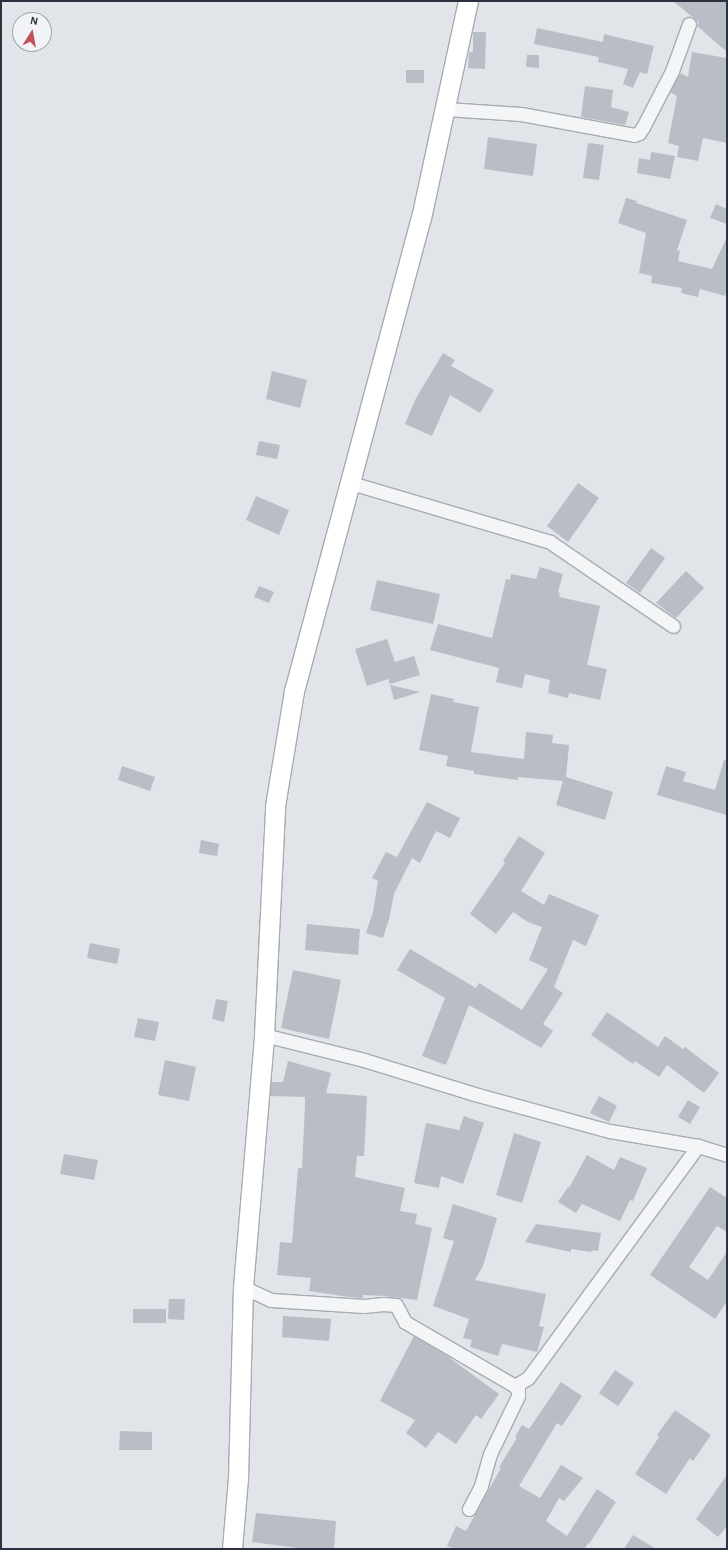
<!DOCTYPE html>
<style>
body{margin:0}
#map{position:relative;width:728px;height:1550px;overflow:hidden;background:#e1e4e9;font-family:"Alegreya Sans",sans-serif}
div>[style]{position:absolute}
.building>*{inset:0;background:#b9bdc5}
.roads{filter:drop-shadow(1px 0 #a7abb3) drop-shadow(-1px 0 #a7abb3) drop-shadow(0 1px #a7abb3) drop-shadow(0 -1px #a7abb3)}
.street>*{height:13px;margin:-6.5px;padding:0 6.5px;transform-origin:6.5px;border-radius:6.5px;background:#f4f5f7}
.secondary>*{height:19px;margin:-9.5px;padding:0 9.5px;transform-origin:9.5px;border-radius:9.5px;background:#fff}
span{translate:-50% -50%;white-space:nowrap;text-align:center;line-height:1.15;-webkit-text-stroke:4px #f1f3f6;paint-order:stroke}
.frame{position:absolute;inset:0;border:2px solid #2b313f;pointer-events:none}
.north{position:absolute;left:12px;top:12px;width:40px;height:40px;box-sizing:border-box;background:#f1f3f6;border:1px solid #a2a5ad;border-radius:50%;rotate:11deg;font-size:11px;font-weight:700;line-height:16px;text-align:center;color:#2b313f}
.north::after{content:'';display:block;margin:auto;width:14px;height:18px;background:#c3515a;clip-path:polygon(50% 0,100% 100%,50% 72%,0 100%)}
</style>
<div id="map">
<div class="building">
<i style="clip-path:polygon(673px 1px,727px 1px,727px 52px,697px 26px,699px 23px,695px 19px)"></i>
<i style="clip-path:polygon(537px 28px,603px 42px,604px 34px,654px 46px,647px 74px,640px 72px,633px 88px,623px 84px,628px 69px,598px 62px,599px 57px,534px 44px)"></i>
<i style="clip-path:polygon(473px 32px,486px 32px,485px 69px,468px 68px,469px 52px,473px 52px)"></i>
<i style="clip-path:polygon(692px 52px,727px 58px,727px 143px,703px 138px,698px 161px,677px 157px,679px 146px,668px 143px,677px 96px,670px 92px,680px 73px,688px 77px)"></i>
<i style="clip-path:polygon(527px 55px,539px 55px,539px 68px,526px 67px)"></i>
<i style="clip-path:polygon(406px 70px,424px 70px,424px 83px,406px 83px)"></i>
<i style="clip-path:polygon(585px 86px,613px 90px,611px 107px,629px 112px,625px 125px,581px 117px)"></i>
<i style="clip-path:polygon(488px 137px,537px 144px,533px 176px,484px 169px)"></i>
<i style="clip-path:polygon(588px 143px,604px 145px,599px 180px,583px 178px)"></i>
<i style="clip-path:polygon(651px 152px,675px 156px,670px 179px,637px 173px,639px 158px,650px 160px)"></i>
<i style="clip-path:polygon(626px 198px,637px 201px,636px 203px,687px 220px,677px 250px,680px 251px,678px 261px,712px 269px,727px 237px,727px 287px,725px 296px,700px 289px,698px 297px,681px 293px,682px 288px,651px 283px,652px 276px,639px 273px,646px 233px,618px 223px)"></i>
<i style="clip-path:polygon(716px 204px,727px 209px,727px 224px,710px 218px)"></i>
<i style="clip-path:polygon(443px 353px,455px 360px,451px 366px,494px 390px,480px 413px,450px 395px,432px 436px,405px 424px,415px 400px)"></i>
<i style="clip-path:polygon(272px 371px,307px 380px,300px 408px,266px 399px)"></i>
<i style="clip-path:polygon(259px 441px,280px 445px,277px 459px,256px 455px)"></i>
<i style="clip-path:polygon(578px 483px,599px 498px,568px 542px,547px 526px)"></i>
<i style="clip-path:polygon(256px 496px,289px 510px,279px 535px,246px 520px)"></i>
<i style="clip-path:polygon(651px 548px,665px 558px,640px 593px,626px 583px)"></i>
<i style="clip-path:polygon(540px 567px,563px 574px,558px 592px,560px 593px,559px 597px,600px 606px,587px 665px,607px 669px,600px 700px,569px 693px,568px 698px,548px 693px,550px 680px,525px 674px,522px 688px,496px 682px,499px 668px,430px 650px,438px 624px,492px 638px,506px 579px,510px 580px,511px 574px,536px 579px)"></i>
<i style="clip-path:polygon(686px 571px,704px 588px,676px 618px,656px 603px)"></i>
<i style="clip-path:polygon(377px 580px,440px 594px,433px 624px,370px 610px)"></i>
<i style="clip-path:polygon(259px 586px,274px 592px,269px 603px,254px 597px)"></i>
<i style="clip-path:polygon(387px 639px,395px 662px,414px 656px,420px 675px,390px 684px,388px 679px,367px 686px,355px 649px)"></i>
<i style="clip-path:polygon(390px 685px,420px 692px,394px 700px)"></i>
<i style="clip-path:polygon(431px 694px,454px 699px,453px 702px,479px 707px,471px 752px,524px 759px,526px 732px,553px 735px,552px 743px,569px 745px,566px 777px,613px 792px,605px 820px,556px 805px,563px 781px,518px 777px,518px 780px,474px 774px,474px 771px,446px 766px,448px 756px,419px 750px)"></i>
<i style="clip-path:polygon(724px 760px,727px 761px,727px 815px,657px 795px,666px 766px,686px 772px,683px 781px,715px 790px)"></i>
<i style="clip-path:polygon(122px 766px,155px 777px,150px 791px,118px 780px)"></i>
<i style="clip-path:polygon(427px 802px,460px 818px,450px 838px,436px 831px,420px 863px,412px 858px,394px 894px,389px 919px,383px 938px,366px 933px,373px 912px,378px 881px,372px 878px,386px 852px,397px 857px)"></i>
<i style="clip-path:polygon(519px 836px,545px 853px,521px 891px,544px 905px,549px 894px,599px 915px,586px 946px,573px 940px,554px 987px,563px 993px,543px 1024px,553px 1031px,541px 1048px,469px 1005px,446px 1065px,422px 1056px,445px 998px,397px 970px,410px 949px,476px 988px,479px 983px,522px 1010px,548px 969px,529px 960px,542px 927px,528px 922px,513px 912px,496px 934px,470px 914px,505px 863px,503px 861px)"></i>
<i style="clip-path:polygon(201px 840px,219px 844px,217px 856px,199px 853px)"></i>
<i style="clip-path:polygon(307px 924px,360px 929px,358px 955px,305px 950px)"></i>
<i style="clip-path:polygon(90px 943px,120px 949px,117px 964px,87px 958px)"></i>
<i style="clip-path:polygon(293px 970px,341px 980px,329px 1039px,281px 1028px)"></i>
<i style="clip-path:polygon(216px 999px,228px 1001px,224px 1022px,212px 1019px)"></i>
<i style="clip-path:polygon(607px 1012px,658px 1047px,665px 1036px,683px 1049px,685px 1047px,719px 1073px,704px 1093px,667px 1065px,659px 1077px,635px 1061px,633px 1064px,591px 1035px)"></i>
<i style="clip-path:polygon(138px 1018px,159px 1022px,155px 1041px,134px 1037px)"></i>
<i style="clip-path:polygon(165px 1060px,196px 1067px,189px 1101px,158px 1095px)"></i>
<i style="clip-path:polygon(288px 1061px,331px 1073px,326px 1093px,367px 1096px,364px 1156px,357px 1156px,355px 1177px,405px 1188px,400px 1211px,417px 1214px,415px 1224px,432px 1228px,417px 1300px,384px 1296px,363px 1295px,363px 1298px,349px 1297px,309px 1291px,311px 1278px,277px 1275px,280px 1242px,292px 1243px,298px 1168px,302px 1168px,305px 1106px,305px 1097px,270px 1096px,271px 1082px,283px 1082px)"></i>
<i style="clip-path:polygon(599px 1096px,617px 1106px,609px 1122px,590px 1113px)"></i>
<i style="clip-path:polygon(688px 1100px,700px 1107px,690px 1124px,678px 1117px)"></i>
<i style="clip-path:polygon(464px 1116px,484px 1123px,463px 1184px,441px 1176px,439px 1188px,414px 1183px,426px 1123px,459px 1130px)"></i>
<i style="clip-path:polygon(514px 1133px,541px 1142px,522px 1203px,496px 1195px)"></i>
<i style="clip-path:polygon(64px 1154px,98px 1160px,94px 1180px,60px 1174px)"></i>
<i style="clip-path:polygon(587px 1155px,614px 1170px,620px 1157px,647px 1168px,633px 1201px,630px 1200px,620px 1221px,582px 1204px,576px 1213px,558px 1202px,568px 1187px,569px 1188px)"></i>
<i style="clip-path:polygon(710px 1187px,727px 1198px,727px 1232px,717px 1226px,689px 1267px,708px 1280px,727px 1252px,727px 1301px,715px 1319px,650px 1275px)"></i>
<i style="clip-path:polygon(453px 1204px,497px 1218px,483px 1266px,475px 1280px,546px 1294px,539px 1326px,544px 1327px,537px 1352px,502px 1344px,498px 1356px,470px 1347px,472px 1340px,463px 1338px,469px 1319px,433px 1306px,454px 1241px,443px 1238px)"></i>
<i style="clip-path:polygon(536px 1224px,601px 1233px,598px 1251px,592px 1250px,591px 1252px,571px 1249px,571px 1252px,525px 1242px)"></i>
<i style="clip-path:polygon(169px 1299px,185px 1299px,184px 1320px,168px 1319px)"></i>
<i style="clip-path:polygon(133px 1309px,166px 1309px,166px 1323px,133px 1323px)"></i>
<i style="clip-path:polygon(283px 1316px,331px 1319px,329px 1341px,282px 1337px)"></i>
<i style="clip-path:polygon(414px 1336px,447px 1356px,499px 1394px,481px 1419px,476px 1415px,456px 1444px,438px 1432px,426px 1448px,406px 1433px,415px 1420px,380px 1401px)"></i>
<i style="clip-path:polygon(615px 1370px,634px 1383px,618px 1406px,599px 1393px)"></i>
<i style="clip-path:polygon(561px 1382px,582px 1396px,562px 1426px,557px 1423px,519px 1486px,540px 1498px,561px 1465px,583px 1478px,564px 1501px,559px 1498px,546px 1521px,567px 1536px,597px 1489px,616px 1502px,589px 1544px,588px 1543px,585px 1548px,587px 1549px,455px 1549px,447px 1546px,456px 1526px,466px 1531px,501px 1468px,499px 1467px,517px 1438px,515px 1437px,522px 1425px,529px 1429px)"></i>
<i style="clip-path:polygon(675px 1410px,711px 1435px,693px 1461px,690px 1458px,666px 1494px,635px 1474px,659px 1437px,657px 1435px)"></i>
<i style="clip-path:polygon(120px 1431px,152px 1432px,152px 1450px,119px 1450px)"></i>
<i style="clip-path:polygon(727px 1475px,727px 1526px,718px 1537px,696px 1519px)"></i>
<i style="clip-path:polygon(256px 1513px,336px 1521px,334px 1549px,306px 1549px,252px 1542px)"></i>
<i style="clip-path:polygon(633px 1535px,656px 1549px,624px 1549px)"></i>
</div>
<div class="roads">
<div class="street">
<i style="left:446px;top:109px;width:75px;rotate:3.8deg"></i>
<i style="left:521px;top:114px;width:115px;rotate:10.5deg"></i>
<i style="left:634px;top:135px;width:5px;rotate:-22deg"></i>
<i style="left:639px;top:133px;width:7px;rotate:-56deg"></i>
<i style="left:643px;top:127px;width:63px;rotate:-62.6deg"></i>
<i style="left:672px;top:71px;width:50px;rotate:-70.1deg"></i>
<i style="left:348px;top:482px;width:211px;rotate:16.5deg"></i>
<i style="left:550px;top:542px;width:149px;rotate:34.3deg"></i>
<i style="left:264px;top:1035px;width:103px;rotate:14deg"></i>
<i style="left:364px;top:1060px;width:119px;rotate:17.1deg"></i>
<i style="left:478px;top:1095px;width:137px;rotate:15.3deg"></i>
<i style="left:610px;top:1131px;width:89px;rotate:9.7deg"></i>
<i style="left:698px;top:1146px;width:30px;rotate:17deg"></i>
<i style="left:243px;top:1287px;width:31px;rotate:25deg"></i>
<i style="left:271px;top:1300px;width:93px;rotate:3.7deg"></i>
<i style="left:364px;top:1306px;width:19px;rotate:-6deg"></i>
<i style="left:383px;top:1304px;width:13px;rotate:4deg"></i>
<i style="left:396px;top:1305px;width:19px;rotate:62deg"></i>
<i style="left:405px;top:1322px;width:127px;rotate:30.2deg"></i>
<i style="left:515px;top:1386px;width:5px;rotate:53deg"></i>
<i style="left:518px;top:1390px;width:6px;rotate:90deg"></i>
<i style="left:518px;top:1396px;width:64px;rotate:115.8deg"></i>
<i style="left:490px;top:1454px;width:33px;rotate:106deg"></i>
<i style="left:481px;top:1486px;width:26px;rotate:118deg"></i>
<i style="left:515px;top:1386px;width:15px;rotate:-32deg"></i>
<i style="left:528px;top:1378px;width:288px;rotate:-53.8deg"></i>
</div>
<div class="secondary">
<i style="left:232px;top:1549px;width:71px;rotate:-85.2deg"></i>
<i style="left:238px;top:1478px;width:191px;rotate:-88.5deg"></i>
<i style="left:243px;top:1287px;width:253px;rotate:-85.2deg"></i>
<i style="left:264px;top:1035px;width:229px;rotate:-87.2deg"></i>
<i style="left:275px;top:806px;width:117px;rotate:-80.6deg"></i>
<i style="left:294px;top:691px;width:490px;rotate:-75deg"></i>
<i style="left:421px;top:218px;width:222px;rotate:-77.8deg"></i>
</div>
</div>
<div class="frame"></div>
<div class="north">N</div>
</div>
